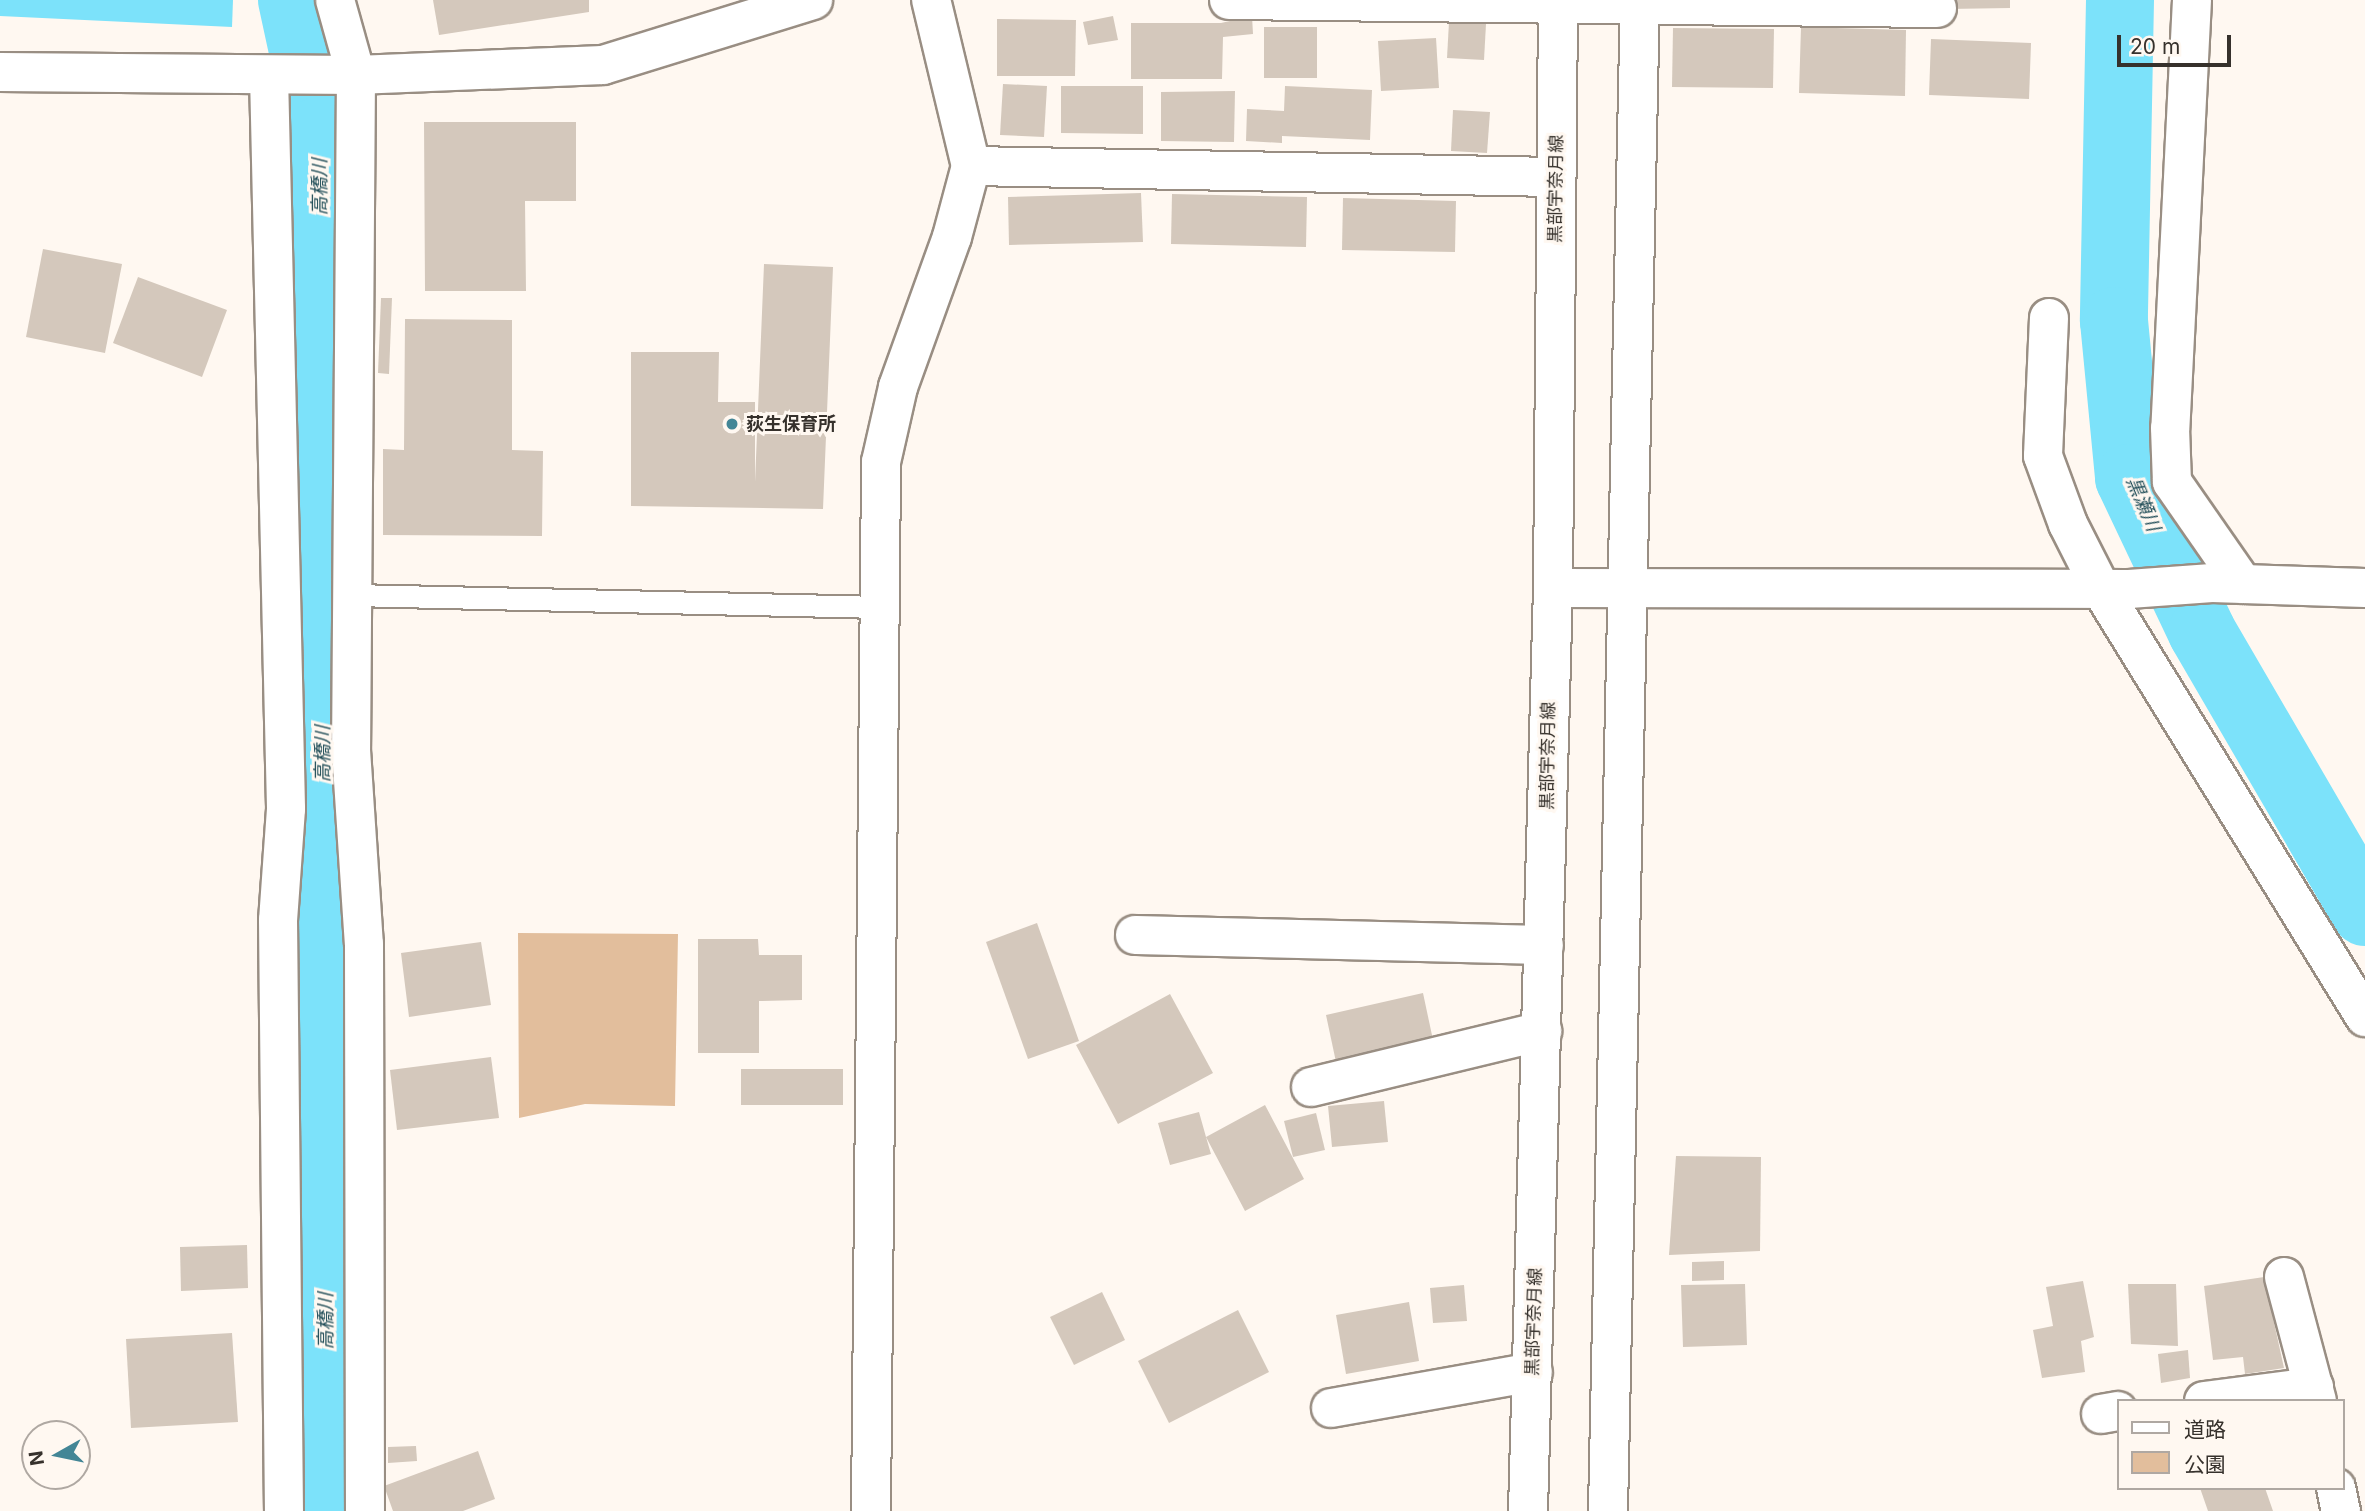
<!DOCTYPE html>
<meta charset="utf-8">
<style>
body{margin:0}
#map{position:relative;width:2365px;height:1511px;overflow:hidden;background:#fff8f1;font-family:Inter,"Noto Sans JP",sans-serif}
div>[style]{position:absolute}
.green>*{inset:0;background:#e2be9c}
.water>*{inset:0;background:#7ce2fa}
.river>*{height:68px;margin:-34px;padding:0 34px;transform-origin:34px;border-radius:34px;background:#7ce2fa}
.building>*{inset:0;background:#d4c8bc}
.roads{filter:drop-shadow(2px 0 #998e83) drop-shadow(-2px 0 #998e83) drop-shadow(0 2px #998e83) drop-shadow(0 -2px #998e83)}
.service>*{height:21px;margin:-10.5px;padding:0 10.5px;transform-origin:10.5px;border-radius:10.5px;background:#fff}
.minor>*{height:38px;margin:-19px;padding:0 19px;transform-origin:19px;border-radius:19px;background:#fff}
.primary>*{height:38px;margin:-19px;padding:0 19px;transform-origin:19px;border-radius:19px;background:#fff}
.dots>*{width:19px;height:19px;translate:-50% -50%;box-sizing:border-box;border:4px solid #fff8f1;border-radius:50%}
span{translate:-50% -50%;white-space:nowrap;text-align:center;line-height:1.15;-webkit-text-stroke:6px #fff8f1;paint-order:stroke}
.street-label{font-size:18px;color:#36312c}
.poi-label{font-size:18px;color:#36312c;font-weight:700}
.left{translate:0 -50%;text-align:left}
.water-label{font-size:19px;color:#1e4b56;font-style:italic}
.legend{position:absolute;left:2117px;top:1399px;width:228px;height:91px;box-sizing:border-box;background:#fff8f1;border:2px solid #afa8a2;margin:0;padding:9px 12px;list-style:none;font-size:21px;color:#36312c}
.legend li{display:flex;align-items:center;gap:14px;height:35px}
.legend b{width:35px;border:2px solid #afa8a2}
.north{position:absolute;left:21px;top:1420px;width:70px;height:70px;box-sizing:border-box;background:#fff8f1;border:2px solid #afa8a2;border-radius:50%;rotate:261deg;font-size:19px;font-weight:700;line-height:28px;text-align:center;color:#36312c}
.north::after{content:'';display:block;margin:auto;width:24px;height:32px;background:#438696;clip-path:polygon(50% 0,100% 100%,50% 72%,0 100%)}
.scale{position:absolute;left:2117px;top:35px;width:114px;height:32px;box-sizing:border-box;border:4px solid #36312c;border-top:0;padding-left:9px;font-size:21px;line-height:24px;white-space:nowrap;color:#36312c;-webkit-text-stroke:5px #fff8f1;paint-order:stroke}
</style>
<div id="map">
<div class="green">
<i style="clip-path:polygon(518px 933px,678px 934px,675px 1106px,585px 1104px,519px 1118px)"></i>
</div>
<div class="water">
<i style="clip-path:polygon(0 0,233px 0,232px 27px,0 16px)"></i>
</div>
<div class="river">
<i style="left:292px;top:0;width:133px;rotate:77.8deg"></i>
<i style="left:320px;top:130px;width:1381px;rotate:89.71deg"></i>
<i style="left:2120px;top:0;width:321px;rotate:91.1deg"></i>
<i style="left:2114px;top:321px;width:158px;rotate:84.5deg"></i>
<i style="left:2129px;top:478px;width:170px;rotate:64.6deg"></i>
<i style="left:2202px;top:632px;width:324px;rotate:59.8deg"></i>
</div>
<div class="building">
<i style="clip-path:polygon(433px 0,589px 0,589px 12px,439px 35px)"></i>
<i style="clip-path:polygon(1948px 0,2010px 0,2010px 8px,1948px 9px)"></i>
<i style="clip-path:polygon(1113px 16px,1118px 40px,1088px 45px,1083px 22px)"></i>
<i style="clip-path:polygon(1252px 16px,1253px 34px,1223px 37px,1222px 79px,1131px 79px,1131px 23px,1221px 23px)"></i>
<i style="clip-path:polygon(997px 19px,1076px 20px,1075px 76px,997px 76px)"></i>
<i style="clip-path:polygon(1449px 22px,1486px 24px,1484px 60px,1447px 58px)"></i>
<i style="clip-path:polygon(1264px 27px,1317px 27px,1317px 78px,1264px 78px)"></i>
<i style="clip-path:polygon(1801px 27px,1906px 30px,1905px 96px,1799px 93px)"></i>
<i style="clip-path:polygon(1673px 28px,1774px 29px,1773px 88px,1672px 87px)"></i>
<i style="clip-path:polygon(1436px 38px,1439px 88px,1381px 91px,1378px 41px)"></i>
<i style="clip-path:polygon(1931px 39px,2031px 43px,2029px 99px,1929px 95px)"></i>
<i style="clip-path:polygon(1003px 84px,1047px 86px,1044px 137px,1000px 135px)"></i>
<i style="clip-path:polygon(1061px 86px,1143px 86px,1143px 134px,1061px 133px)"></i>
<i style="clip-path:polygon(1285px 86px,1372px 90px,1370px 140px,1282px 136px,1282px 143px,1246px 141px,1247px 109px,1284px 111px)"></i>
<i style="clip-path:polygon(1235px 91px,1234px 142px,1161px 141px,1161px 92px)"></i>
<i style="clip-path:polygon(1453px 110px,1490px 112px,1487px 153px,1451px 151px)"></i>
<i style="clip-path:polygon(424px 122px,576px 122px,576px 201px,525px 201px,526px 291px,425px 291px)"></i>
<i style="clip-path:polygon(1141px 193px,1143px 242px,1009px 245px,1008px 197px)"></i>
<i style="clip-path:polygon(1172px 194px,1307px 197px,1306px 247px,1171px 244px)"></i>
<i style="clip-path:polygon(1343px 198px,1456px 201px,1455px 252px,1342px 250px)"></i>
<i style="clip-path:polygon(43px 249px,122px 264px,105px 353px,26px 337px)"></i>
<i style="clip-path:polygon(764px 264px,833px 267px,823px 509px,631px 506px,631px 352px,719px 352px,718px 402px,755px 402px,755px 482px)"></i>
<i style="clip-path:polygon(138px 277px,227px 310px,202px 377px,113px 343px)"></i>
<i style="clip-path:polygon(381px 298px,392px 298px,389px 374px,378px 373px)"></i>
<i style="clip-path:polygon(405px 319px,512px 320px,512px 450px,543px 451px,542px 536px,383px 535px,383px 449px,404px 450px)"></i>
<i style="clip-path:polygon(1037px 923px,1079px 1041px,1028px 1059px,986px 942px)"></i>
<i style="clip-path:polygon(698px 939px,758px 939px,759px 955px,802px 955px,802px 1000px,759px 1001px,759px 1053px,698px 1053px)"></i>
<i style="clip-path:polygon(481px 942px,491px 1005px,409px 1017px,401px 953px)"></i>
<i style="clip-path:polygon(1423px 993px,1433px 1040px,1336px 1062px,1326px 1015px)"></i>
<i style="clip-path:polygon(1170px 994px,1213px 1073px,1118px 1124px,1076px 1045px)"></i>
<i style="clip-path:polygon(491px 1057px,499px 1118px,397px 1130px,390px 1070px)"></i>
<i style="clip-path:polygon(741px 1069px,843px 1069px,843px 1105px,741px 1105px)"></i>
<i style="clip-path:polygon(1384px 1101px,1388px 1142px,1332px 1147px,1328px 1106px)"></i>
<i style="clip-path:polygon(1265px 1105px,1304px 1179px,1245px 1211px,1206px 1137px,1211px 1154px,1170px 1165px,1158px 1123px,1199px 1112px,1206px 1137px)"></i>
<i style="clip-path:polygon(1316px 1113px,1325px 1150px,1293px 1157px,1284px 1121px)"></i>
<i style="clip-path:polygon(1676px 1156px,1761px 1157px,1760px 1251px,1669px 1255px)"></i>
<i style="clip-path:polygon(247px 1245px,248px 1288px,181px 1291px,180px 1247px)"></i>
<i style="clip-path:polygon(1724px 1261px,1724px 1280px,1692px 1281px,1692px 1262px)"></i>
<i style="clip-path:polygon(2264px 1277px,2284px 1368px,2245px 1374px,2243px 1357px,2213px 1360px,2204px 1286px)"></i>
<i style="clip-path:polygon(2083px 1281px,2094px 1337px,2081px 1341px,2085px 1372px,2042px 1378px,2033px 1330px,2053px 1326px,2046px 1287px)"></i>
<i style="clip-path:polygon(1745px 1284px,1747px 1345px,1683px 1347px,1681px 1285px)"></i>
<i style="clip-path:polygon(2128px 1284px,2176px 1284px,2178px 1346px,2131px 1344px)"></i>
<i style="clip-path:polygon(1464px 1285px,1467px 1321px,1433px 1323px,1430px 1288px)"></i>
<i style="clip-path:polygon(1102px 1292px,1125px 1340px,1074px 1365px,1050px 1317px)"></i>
<i style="clip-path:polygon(1409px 1302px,1419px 1361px,1346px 1374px,1336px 1315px)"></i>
<i style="clip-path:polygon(1238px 1310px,1269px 1372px,1169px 1423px,1138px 1361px)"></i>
<i style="clip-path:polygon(232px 1333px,238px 1422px,131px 1428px,126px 1339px)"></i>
<i style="clip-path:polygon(2188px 1350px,2190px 1378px,2161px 1383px,2158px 1354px)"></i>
<i style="clip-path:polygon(416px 1446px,417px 1461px,388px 1463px,388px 1447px)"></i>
<i style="clip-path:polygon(478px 1451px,495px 1499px,463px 1511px,393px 1511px,384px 1486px)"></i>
<i style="clip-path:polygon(2200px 1488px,2265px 1488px,2273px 1511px,2208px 1511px)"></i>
</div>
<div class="roads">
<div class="service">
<i style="left:352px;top:595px;width:527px;rotate:1.3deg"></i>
</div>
<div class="minor">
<i style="left:335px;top:0;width:78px;rotate:74.4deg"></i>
<i style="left:356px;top:75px;width:675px;rotate:90.42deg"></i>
<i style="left:351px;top:750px;width:194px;rotate:86.2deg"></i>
<i style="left:364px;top:944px;width:567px;rotate:89.9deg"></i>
<i style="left:1229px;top:0;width:708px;rotate:0.65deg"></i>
<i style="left:2192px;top:0;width:429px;rotate:92.9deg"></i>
<i style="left:2170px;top:428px;width:54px;rotate:87.9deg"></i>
<i style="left:2172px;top:482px;width:124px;rotate:55.2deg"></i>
<i style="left:0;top:72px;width:356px;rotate:0.5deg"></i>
<i style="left:356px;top:75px;width:247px;rotate:-2.3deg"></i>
<i style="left:603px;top:65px;width:220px;rotate:-17.2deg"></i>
<i style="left:269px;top:75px;width:734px;rotate:88.67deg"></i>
<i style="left:286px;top:809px;width:111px;rotate:94.1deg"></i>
<i style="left:278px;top:920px;width:591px;rotate:89.42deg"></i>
<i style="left:971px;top:166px;width:585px;rotate:1.08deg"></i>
<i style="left:2049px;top:318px;width:138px;rotate:92.5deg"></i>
<i style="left:2043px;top:456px;width:72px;rotate:69.8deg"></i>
<i style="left:2068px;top:524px;width:73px;rotate:63.1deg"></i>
<i style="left:2101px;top:589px;width:503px;rotate:58.33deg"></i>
<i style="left:1553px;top:588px;width:576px;rotate:0.1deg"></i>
<i style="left:2129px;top:589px;width:83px;rotate:-4.1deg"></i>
<i style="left:2212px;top:583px;width:153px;rotate:1.9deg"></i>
<i style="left:1135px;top:935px;width:409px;rotate:1.4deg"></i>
<i style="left:1311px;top:1087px;width:238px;rotate:-13.6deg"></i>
<i style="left:2284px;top:1277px;width:128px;rotate:75.1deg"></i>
<i style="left:2204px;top:1401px;width:111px;rotate:-7.3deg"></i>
<i style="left:1331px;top:1408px;width:205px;rotate:-10.1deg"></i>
<i style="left:2101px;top:1414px;width:17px;rotate:-10deg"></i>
<i style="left:2336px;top:1488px;width:24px;rotate:78deg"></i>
<i style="left:871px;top:1511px;width:1049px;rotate:-89.45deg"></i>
<i style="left:881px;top:462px;width:77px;rotate:-77.2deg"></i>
<i style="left:898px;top:387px;width:159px;rotate:-70.2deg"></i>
<i style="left:952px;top:237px;width:73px;rotate:-75deg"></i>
<i style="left:971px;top:166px;width:171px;rotate:-103.5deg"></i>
<i style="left:1608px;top:1511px;width:1511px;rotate:-88.79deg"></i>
</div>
<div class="primary">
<i style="left:1528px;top:1511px;width:923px;rotate:-88.45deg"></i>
<i style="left:1553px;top:588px;width:588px;rotate:-89.51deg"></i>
</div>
</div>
<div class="dots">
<i style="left:732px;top:424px;background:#438696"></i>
</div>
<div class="street-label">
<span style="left:1556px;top:189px;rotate:-89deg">黒部宇奈月線</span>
<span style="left:1548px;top:756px;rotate:-89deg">黒部宇奈月線</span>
<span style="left:1534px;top:1322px;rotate:-88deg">黒部宇奈月線</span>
</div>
<div class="poi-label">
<span class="left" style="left:746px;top:424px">荻生保育所</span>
</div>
<div class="water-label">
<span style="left:320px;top:187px;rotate:-90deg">高橋川</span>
<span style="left:2143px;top:504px;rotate:67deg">黒瀬川</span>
<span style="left:323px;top:754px;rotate:-90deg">高橋川</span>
<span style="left:326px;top:1321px;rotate:-90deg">高橋川</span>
</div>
<ul class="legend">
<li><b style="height:9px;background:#fff"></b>道路</li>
<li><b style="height:19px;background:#e2be9c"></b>公園</li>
</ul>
<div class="north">N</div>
<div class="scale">20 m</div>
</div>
